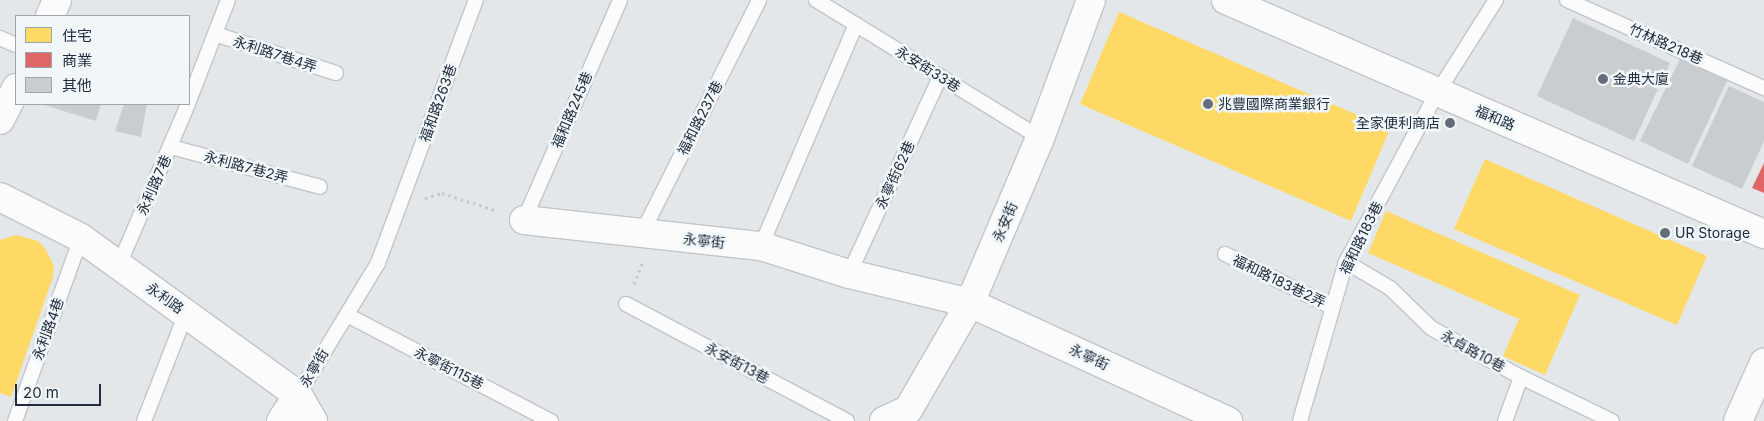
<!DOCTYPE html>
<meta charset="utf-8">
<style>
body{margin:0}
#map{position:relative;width:1764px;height:421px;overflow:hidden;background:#e3e7e9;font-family:Inter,"Noto Sans TC",sans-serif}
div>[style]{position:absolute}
.homes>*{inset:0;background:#ffd966}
.shops>*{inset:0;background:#e06666}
.building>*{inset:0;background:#cacdd0}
.path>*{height:3px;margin-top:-1.5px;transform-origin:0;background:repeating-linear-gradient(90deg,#c4c8cd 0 2.5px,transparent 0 6.5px)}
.roads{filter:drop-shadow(1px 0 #c2c5c8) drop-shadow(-1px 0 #c2c5c8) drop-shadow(0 1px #c2c5c8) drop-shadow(0 -1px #c2c5c8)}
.lane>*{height:14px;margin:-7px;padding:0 7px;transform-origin:7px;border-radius:7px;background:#fbfbfc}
.street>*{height:28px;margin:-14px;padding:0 14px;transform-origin:14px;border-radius:14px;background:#fbfbfc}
.secondary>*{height:28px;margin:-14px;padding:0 14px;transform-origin:14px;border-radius:14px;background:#fbfbfc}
.dots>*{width:14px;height:14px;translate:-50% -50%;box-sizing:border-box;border:2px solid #f1f6f8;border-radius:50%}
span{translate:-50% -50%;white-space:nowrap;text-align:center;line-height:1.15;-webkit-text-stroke:5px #f1f6f8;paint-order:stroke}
.street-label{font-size:14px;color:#202d3e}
.poi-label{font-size:14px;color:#202d3e}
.left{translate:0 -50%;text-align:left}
.right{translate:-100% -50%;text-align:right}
.legend{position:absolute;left:15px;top:15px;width:175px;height:90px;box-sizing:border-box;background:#f1f6f8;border:1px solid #9da6ae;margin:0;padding:6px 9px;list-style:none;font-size:15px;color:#202d3e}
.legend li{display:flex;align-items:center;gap:10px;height:25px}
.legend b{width:25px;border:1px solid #9da6ae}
.scale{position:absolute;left:15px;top:384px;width:86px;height:22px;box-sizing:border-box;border:2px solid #202d3e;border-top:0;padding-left:6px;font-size:15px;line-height:18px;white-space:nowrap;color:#202d3e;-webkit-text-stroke:4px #f1f6f8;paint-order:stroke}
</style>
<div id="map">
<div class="homes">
<i style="clip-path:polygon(1119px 12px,1390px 129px,1351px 221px,1080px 104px)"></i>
<i style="clip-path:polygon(1485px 159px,1707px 256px,1677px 325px,1454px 229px)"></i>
<i style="clip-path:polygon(1386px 211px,1580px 295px,1545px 375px,1503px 356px,1519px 319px,1368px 253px)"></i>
<i style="clip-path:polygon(16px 235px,38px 241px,45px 248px,54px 266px,53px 277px,11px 397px,0 393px,0 240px)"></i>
</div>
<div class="shops">
<i style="clip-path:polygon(1764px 163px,1764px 193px,1752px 188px)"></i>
</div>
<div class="building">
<i style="clip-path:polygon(1573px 18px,1670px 63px,1634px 141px,1537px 96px)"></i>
<i style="clip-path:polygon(1681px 57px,1728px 79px,1688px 164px,1640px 141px)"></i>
<i style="clip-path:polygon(1729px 86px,1764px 102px,1764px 141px,1742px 189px,1692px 166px)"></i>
<i style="clip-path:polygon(41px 104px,101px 104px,96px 121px)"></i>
<i style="clip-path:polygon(124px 104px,147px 104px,141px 137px,115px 131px)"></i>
</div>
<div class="path">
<i style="left:425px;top:198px;width:18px;rotate:-16deg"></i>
<i style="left:442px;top:193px;width:59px;rotate:17.8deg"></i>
<i style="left:634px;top:284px;width:24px;rotate:-68deg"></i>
</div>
<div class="roads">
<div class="lane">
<i style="left:816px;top:0;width:263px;rotate:31.6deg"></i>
<i style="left:1567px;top:0;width:216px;rotate:24.1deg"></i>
<i style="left:215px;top:34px;width:127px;rotate:17.9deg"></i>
<i style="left:0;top:38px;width:17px;rotate:24deg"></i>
<i style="left:189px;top:101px;width:108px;rotate:-68.9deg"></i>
<i style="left:171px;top:147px;width:154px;rotate:15deg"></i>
<i style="left:524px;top:220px;width:240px;rotate:-66.4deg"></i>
<i style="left:641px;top:235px;width:263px;rotate:-63.3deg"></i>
<i style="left:761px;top:246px;width:241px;rotate:-66.8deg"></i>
<i style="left:1225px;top:254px;width:119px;rotate:26.4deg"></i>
<i style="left:1346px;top:262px;width:51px;rotate:30.6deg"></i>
<i style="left:1390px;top:288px;width:57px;rotate:44.3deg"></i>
<i style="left:1431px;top:328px;width:102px;rotate:28.6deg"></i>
<i style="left:1521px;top:377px;width:101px;rotate:25.8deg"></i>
<i style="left:119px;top:265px;width:175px;rotate:-66.8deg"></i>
<i style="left:849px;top:274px;width:217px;rotate:-65.2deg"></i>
<i style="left:626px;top:304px;width:250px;rotate:27.9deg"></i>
<i style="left:347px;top:315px;width:230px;rotate:27.5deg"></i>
<i style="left:298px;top:395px;width:154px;rotate:-58.8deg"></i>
<i style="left:378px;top:263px;width:281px;rotate:-69.6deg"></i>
<i style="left:15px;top:421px;width:195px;rotate:-70.2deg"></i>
<i style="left:144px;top:421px;width:116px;rotate:-68.7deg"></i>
<i style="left:1300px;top:421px;width:166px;rotate:-73.9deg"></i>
<i style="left:1346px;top:262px;width:192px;rotate:-61.7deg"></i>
<i style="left:1437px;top:93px;width:110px;rotate:-57.6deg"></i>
<i style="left:1505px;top:421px;width:47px;rotate:-70deg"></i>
</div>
<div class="street">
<i style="left:524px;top:220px;width:238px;rotate:6.3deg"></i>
<i style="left:761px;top:246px;width:92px;rotate:17.7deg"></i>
<i style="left:849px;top:274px;width:124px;rotate:13.5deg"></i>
<i style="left:970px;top:303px;width:284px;rotate:24.6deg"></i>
<i style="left:281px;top:421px;width:31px;rotate:-57deg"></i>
<i style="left:884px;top:421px;width:26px;rotate:-25deg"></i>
<i style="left:908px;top:410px;width:124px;rotate:-59.9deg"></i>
<i style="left:970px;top:303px;width:179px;rotate:-67deg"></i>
<i style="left:1040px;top:138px;width:147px;rotate:-69.7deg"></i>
<i style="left:1738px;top:421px;width:64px;rotate:-65.9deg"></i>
</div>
<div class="secondary">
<i style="left:1226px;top:0;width:587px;rotate:23.51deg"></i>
<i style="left:50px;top:16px;width:17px;rotate:-66deg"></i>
<i style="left:0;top:120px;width:36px;rotate:-63deg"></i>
<i style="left:0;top:197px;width:91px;rotate:26.8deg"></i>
<i style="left:81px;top:238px;width:268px;rotate:35.9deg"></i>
<i style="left:298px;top:395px;width:30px;rotate:60deg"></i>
</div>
</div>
<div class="dots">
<i style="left:1603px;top:79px;background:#646e7a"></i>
<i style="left:1208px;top:104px;background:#646e7a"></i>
<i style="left:1450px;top:123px;background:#646e7a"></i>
<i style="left:1665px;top:233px;background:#646e7a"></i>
</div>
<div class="street-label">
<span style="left:1666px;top:44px;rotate:24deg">竹林路218巷</span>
<span style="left:275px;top:54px;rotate:18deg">永利路7巷4弄</span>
<span style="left:928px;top:69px;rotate:32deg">永安街33巷</span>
<span style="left:438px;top:103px;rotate:-70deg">福和路263巷</span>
<span style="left:572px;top:110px;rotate:-67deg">福和路245巷</span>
<span style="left:700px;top:118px;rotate:-63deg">福和路237巷</span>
<span style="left:1495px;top:118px;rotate:23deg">福和路</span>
<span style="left:246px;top:167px;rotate:15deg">永利路7巷2弄</span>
<span style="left:895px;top:175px;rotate:-65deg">永寧街62巷</span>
<span style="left:154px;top:185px;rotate:-66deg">永利路7巷</span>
<span style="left:1005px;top:222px;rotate:-67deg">永安街</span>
<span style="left:1361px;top:238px;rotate:-64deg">福和路183巷</span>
<span style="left:704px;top:241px;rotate:6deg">永寧街</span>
<span style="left:1279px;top:281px;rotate:26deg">福和路183巷2弄</span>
<span style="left:165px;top:298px;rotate:36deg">永利路</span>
<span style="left:48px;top:329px;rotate:-70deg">永利路4巷</span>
<span style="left:1473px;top:351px;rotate:29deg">永貞路10巷</span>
<span style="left:1089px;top:357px;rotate:25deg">永寧街</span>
<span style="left:737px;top:363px;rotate:28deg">永安街13巷</span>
<span style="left:314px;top:368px;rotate:-59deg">永寧街</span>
<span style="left:449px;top:368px;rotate:27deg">永寧街115巷</span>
</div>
<div class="poi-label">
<span class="left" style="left:1613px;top:79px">金典大廈</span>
<span class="left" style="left:1218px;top:104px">兆豐國際商業銀行</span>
<span class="right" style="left:1440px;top:123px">全家便利商店</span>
<span class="left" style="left:1675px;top:233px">UR Storage</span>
</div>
<ul class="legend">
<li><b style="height:14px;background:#ffd966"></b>住宅</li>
<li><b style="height:14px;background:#e06666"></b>商業</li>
<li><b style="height:14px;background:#cacdd0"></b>其他</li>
</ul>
<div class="scale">20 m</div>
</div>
